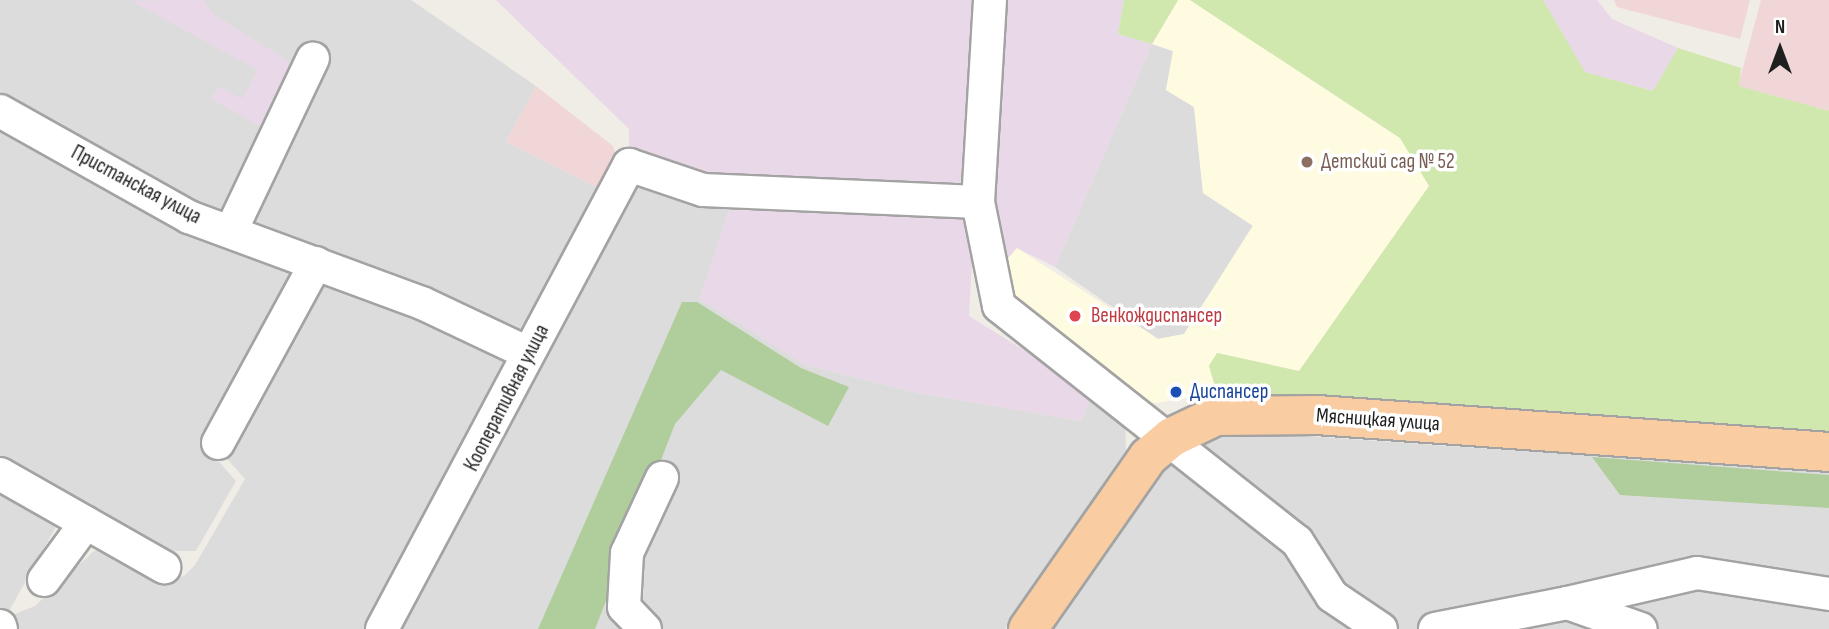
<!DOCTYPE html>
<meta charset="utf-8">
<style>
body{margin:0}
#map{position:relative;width:1829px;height:629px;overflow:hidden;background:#f0ece6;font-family:"Sofia Sans Condensed",sans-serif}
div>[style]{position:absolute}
.residential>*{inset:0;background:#dddcdc}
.commercial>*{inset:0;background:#f0d6d7}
.industrial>*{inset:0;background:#e9d8e7}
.education>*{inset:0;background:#fefbe1}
.grass>*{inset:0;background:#d0e8ae}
.forest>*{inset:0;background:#afce9c}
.roads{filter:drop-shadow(2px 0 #a3a3a3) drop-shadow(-2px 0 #a3a3a3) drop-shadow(0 2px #a3a3a3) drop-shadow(0 -2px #a3a3a3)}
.minor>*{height:32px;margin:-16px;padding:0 16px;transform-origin:16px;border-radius:16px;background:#fff}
.major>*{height:38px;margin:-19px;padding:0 19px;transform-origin:19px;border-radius:19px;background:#f9cca2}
.dots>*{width:19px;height:19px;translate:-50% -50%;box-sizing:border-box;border:4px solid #fff;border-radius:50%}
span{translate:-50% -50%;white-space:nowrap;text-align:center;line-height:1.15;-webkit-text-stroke:7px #fff;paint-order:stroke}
.education-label{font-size:21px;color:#785e54}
.left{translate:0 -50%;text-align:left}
.street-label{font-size:21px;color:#1f1f1f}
.health-label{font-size:21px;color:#be3a42}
.transit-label{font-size:21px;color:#164399}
.north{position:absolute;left:1745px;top:14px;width:70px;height:70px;-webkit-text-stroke:5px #fff;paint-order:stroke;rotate:0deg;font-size:19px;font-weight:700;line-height:28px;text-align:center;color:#1f1f1f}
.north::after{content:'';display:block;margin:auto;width:24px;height:32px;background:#1f1f1f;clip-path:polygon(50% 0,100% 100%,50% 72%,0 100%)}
</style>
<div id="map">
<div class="residential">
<i style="clip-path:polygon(0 0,411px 0,536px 86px,506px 142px,604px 191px,518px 338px,192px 211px,0 102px)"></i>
<i style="clip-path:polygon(1152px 44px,1173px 51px,1166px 90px,1194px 107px,1203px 193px,1253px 225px,1184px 334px,1158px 339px,1055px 267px)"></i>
<i style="clip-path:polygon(0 121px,294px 272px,213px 455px,236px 481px,196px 551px,170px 551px,0 463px)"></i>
<i style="clip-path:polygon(653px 181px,729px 210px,700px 299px,806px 365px,918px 393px,1081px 421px,1093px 393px,1125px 421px,1126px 450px,1005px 629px,391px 629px,615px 200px,640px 182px)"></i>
<i style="clip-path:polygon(325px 283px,358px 297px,419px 308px,505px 357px,505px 370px,370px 629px,6px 629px,15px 614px,35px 606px,94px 551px,108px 549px,155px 582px,184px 576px,195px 565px,245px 479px,221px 452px,315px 286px)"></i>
<i style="clip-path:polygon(1247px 432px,1829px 472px,1829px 629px,1052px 629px,1159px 468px,1212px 437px)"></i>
<i style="clip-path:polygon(0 486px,58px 523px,9px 611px,0 610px)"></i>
</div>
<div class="commercial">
<i style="clip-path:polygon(1614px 0,1750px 0,1740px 39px,1617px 7px)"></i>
<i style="clip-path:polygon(1761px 0,1829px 0,1829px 111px,1738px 86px)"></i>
<i style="clip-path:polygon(536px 86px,613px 146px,618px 162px,604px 191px,506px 142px)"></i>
</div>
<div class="industrial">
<i style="clip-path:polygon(204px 0,213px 14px,295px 65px,265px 129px,211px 99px,219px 86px,242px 99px,258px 70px,131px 1px)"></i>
<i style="clip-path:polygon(496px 0,976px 0,968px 187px,703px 186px,629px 153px,629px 129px)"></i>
<i style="clip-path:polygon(1001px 0,1124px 0,1118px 34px,1152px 44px,1055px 267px,1017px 248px,997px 271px,988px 200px)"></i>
<i style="clip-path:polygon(1543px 0,1597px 0,1612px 19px,1678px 48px,1654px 91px,1584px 72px)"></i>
<i style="clip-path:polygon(729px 210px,952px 214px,974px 225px,969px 316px,1093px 393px,1081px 421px,918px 393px,806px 365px,700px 299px)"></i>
</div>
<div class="education">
<i style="clip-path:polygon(1178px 0,1190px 0,1400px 138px,1430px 186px,1299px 371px,1217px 353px,1209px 366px,1217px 393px,1156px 403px,1142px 402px,1001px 297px,997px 271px,1017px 248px,1158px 339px,1184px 334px,1253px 226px,1203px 193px,1194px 107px,1166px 90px,1173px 51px,1152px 44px)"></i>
</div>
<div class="grass">
<i style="clip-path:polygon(1124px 0,1178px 0,1152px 44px,1118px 34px)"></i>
<i style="clip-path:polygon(1190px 0,1543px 0,1585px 72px,1653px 91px,1678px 48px,1741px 68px,1739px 86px,1829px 111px,1829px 433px,1319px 395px,1217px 393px,1209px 366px,1217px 353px,1299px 371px,1429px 186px,1400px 138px)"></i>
</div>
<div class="forest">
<i style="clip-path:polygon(682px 302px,697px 302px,801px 368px,849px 387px,828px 426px,721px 370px,675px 424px,595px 629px,538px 629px)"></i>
<i style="clip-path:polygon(1592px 457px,1829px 475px,1829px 508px,1620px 495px)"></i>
</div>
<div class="roads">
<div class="minor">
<i style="left:990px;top:0;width:202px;rotate:93.4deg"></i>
<i style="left:978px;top:202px;width:106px;rotate:78.6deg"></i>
<i style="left:999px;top:306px;width:380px;rotate:38.3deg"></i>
<i style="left:1297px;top:541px;width:65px;rotate:57.5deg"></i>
<i style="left:1332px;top:596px;width:59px;rotate:34deg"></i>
<i style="left:0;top:111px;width:217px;rotate:29.3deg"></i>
<i style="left:189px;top:217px;width:248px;rotate:20.3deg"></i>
<i style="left:422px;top:303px;width:117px;rotate:25.3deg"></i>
<i style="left:231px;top:231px;width:191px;rotate:-64.6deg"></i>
<i style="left:218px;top:443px;width:205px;rotate:-61.4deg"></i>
<i style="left:0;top:474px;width:189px;rotate:29.6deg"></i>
<i style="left:44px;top:580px;width:71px;rotate:-53.6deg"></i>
<i style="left:1567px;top:603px;width:133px;rotate:-13deg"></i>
<i style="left:1697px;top:573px;width:134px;rotate:9deg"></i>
<i style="left:0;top:626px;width:3px;rotate:72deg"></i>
<i style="left:382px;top:629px;width:526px;rotate:-61.97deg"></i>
<i style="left:629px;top:165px;width:78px;rotate:18.7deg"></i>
<i style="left:703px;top:190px;width:275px;rotate:2.5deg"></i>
<i style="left:645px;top:629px;width:30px;rotate:-134deg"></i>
<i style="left:624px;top:607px;width:54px;rotate:-86.8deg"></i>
<i style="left:627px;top:553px;width:83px;rotate:-65deg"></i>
<i style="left:1435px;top:629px;width:135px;rotate:-11.1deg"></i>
<i style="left:1567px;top:603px;width:78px;rotate:19.4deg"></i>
</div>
<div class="major">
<i style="left:1028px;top:629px;width:210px;rotate:-55.1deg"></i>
<i style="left:1148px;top:457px;width:31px;rotate:-40deg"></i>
<i style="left:1172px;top:437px;width:49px;rotate:-25.5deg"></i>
<i style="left:1216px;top:416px;width:101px;rotate:-0.6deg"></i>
<i style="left:1317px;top:415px;width:513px;rotate:4.13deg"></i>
</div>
</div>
<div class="dots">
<i style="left:1307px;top:162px;background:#8d6e63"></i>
<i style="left:1075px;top:316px;background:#e0444e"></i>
<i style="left:1176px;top:392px;background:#1a4fb4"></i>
</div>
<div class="education-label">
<span class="left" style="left:1321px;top:162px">Детский сад № 52</span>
</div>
<div class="street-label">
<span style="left:136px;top:185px;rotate:28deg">Пристанская улица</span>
<span style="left:507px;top:398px;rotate:-63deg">Кооперативная улица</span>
<span style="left:1378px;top:420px;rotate:4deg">Мясницкая улица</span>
</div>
<div class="health-label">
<span class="left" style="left:1091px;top:316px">Венкождиспансер</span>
</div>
<div class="transit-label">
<span class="left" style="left:1190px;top:392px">Диспансер</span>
</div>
<div class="north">N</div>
</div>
